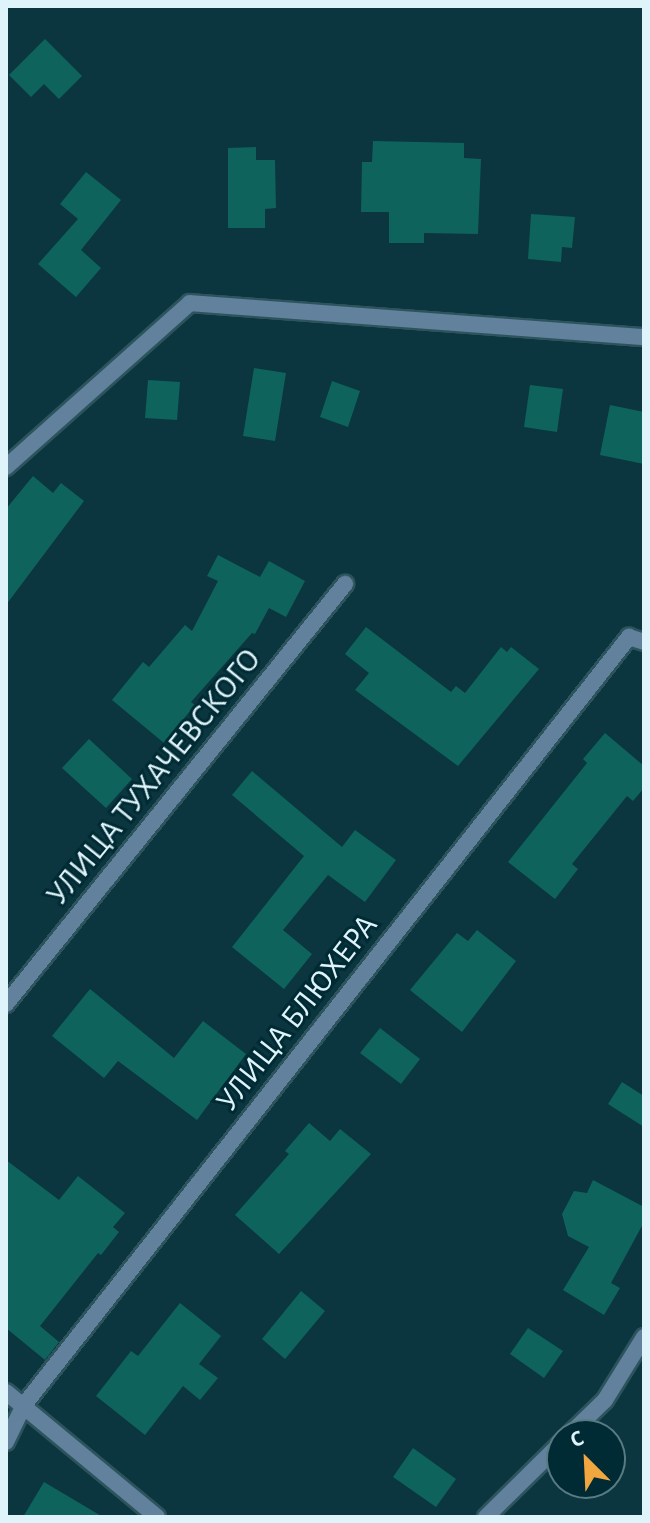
<!DOCTYPE html>
<meta charset="utf-8">
<style>
body{margin:0}
#map{position:relative;width:650px;height:1523px;overflow:hidden;background:#0b363f;font-family:"Alegreya Sans",sans-serif}
div>[style]{position:absolute}
.building>*{inset:0;background:#0e635d}
.roads{filter:drop-shadow(2px 0 #2d545d) drop-shadow(-2px 0 #2d545d) drop-shadow(0 2px #2d545d) drop-shadow(0 -2px #2d545d)}
.street>*{height:16px;margin:-8px;padding:0 8px;transform-origin:8px;border-radius:8px;background:#61819d}
span{translate:-50% -50%;white-space:nowrap;text-align:center;line-height:1.15;-webkit-text-stroke:6px #002b34;paint-order:stroke}
.street-label{font-size:32px;color:#dff4fa}
.frame{position:absolute;inset:0;border:8px solid #dff4fa;pointer-events:none}
.north{position:absolute;left:546px;top:1419px;width:80px;height:80px;box-sizing:border-box;background:#002b34;border:2px solid #597b83;border-radius:50%;rotate:336deg;font-size:22px;font-weight:700;line-height:32px;text-align:center;color:#dff4fa}
.north::after{content:'';display:block;margin:auto;width:28px;height:36px;background:#f1a63f;clip-path:polygon(50% 0,100% 100%,50% 72%,0 100%)}
</style>
<div id="map">
<div class="building">
<i style="clip-path:polygon(45px 39px,82px 76px,59px 99px,44px 84px,31px 97px,9px 75px)"></i>
<i style="clip-path:polygon(373px 141px,464px 143px,464px 158px,481px 159px,478px 234px,424px 233px,424px 243px,389px 243px,389px 212px,361px 212px,362px 162px,372px 162px)"></i>
<i style="clip-path:polygon(256px 147px,256px 160px,275px 160px,276px 208px,265px 209px,265px 228px,228px 228px,228px 148px)"></i>
<i style="clip-path:polygon(86px 172px,121px 200px,81px 250px,101px 268px,76px 297px,38px 264px,78px 219px,60px 204px)"></i>
<i style="clip-path:polygon(531px 214px,575px 217px,572px 248px,562px 247px,561px 262px,528px 259px)"></i>
<i style="clip-path:polygon(254px 368px,286px 373px,275px 441px,243px 436px)"></i>
<i style="clip-path:polygon(148px 380px,180px 382px,177px 420px,145px 418px)"></i>
<i style="clip-path:polygon(332px 381px,360px 391px,348px 427px,320px 417px)"></i>
<i style="clip-path:polygon(530px 385px,563px 389px,557px 432px,524px 427px)"></i>
<i style="clip-path:polygon(610px 405px,644px 412px,644px 464px,600px 455px)"></i>
<i style="clip-path:polygon(33px 476px,53px 493px,61px 483px,84px 501px,6px 605px,6px 509px)"></i>
<i style="clip-path:polygon(218px 555px,260px 577px,269px 561px,305px 581px,286px 617px,269px 608px,255px 634px,252px 633px,191px 702px,195px 705px,164px 743px,112px 700px,143px 662px,149px 667px,185px 625px,192px 631px,218px 581px,207px 576px)"></i>
<i style="clip-path:polygon(366px 627px,451px 692px,456px 686px,465px 693px,501px 647px,507px 652px,511px 647px,539px 669px,458px 766px,355px 690px,369px 673px,345px 654px)"></i>
<i style="clip-path:polygon(605px 733px,644px 766px,644px 788px,633px 801px,627px 796px,572px 864px,578px 869px,555px 899px,508px 862px,587px 763px,583px 759px)"></i>
<i style="clip-path:polygon(89px 739px,132px 779px,106px 808px,62px 768px)"></i>
<i style="clip-path:polygon(252px 771px,342px 847px,355px 830px,396px 860px,365px 902px,328px 875px,283px 930px,312px 954px,284px 989px,232px 947px,304px 856px,232px 795px)"></i>
<i style="clip-path:polygon(477px 930px,516px 961px,462px 1032px,410px 990px,457px 933px,468px 941px)"></i>
<i style="clip-path:polygon(90px 989px,174px 1058px,203px 1021px,246px 1054px,197px 1120px,118px 1061px,104px 1078px,52px 1036px)"></i>
<i style="clip-path:polygon(380px 1028px,420px 1059px,401px 1084px,360px 1053px)"></i>
<i style="clip-path:polygon(622px 1082px,644px 1096px,644px 1127px,608px 1104px)"></i>
<i style="clip-path:polygon(309px 1123px,330px 1141px,340px 1129px,371px 1154px,279px 1254px,235px 1215px,289px 1154px,285px 1151px)"></i>
<i style="clip-path:polygon(6px 1160px,59px 1200px,78px 1176px,125px 1213px,113px 1227px,119px 1232px,101px 1255px,98px 1253px,40px 1326px,59px 1342px,45px 1360px,6px 1328px)"></i>
<i style="clip-path:polygon(593px 1180px,644px 1207px,644px 1222px,611px 1283px,620px 1288px,604px 1315px,563px 1290px,589px 1247px,568px 1236px,562px 1214px,574px 1191px,587px 1193px)"></i>
<i style="clip-path:polygon(301px 1291px,325px 1311px,285px 1359px,262px 1339px)"></i>
<i style="clip-path:polygon(180px 1303px,221px 1336px,199px 1364px,218px 1378px,200px 1400px,183px 1386px,145px 1435px,96px 1396px,131px 1351px,138px 1356px)"></i>
<i style="clip-path:polygon(528px 1328px,563px 1351px,544px 1378px,510px 1354px)"></i>
<i style="clip-path:polygon(413px 1448px,456px 1479px,436px 1507px,393px 1477px)"></i>
<i style="clip-path:polygon(44px 1482px,103px 1517px,23px 1517px)"></i>
</div>
<div class="roads">
<div class="street">
<i style="left:6px;top:467px;width:246px;rotate:-41.7deg"></i>
<i style="left:190px;top:303px;width:455px;rotate:4.3deg"></i>
<i style="left:6px;top:1004px;width:540px;rotate:-51.09deg"></i>
<i style="left:6px;top:1392px;width:196px;rotate:39.6deg"></i>
<i style="left:569px;top:1435px;width:50px;rotate:-44.2deg"></i>
<i style="left:605px;top:1400px;width:74px;rotate:-58.2deg"></i>
<i style="left:6px;top:1442px;width:41px;rotate:-64.1deg"></i>
<i style="left:24px;top:1405px;width:978px;rotate:-51.77deg"></i>
<i style="left:629px;top:637px;width:16px;rotate:18deg"></i>
<i style="left:486px;top:1517px;width:107px;rotate:-44.6deg"></i>
</div>
</div>
<div class="street-label">
<span style="left:154px;top:777px;rotate:-51deg">УЛИЦА ТУХАЧЕВСКОГО</span>
<span style="left:297px;top:1013px;rotate:-52deg">УЛИЦА БЛЮХЕРА</span>
</div>
<div class="frame"></div>
<div class="north">С</div>
</div>
